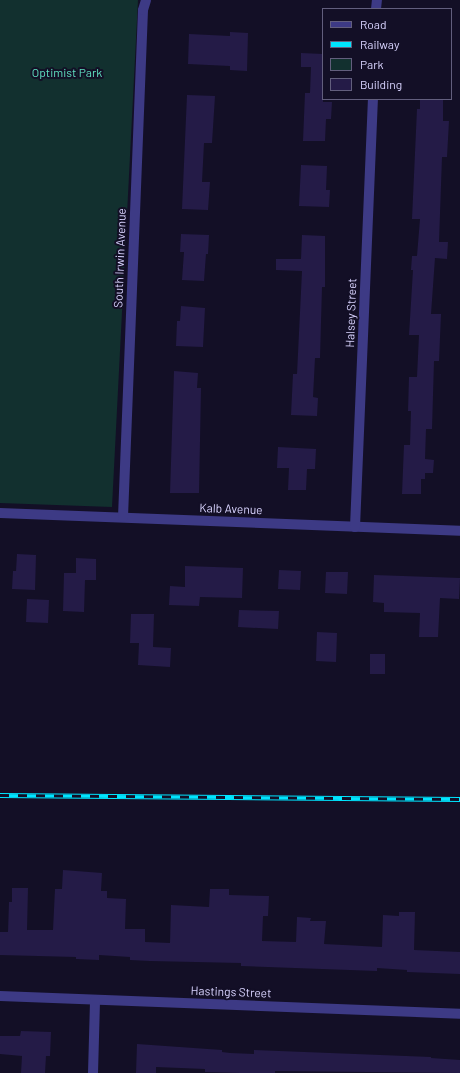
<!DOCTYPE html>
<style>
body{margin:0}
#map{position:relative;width:460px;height:1073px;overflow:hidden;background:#130f26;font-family:Barlow,sans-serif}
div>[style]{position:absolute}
.green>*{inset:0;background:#12302f}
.building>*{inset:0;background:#241b47}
.minor>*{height:10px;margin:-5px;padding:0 5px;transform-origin:5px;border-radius:5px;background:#3d3a85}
.rail>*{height:4.5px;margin-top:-2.25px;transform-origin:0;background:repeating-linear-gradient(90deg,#130f26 0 9px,#00e5ff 0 18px);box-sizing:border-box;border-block:1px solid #00e5ff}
span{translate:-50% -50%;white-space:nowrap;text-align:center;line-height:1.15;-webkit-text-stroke:4px #130f26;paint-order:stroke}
.park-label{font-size:12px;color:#5fe0c0}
.street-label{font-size:12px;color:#d9d4ff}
.legend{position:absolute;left:322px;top:8px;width:130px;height:92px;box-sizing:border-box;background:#130f26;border:1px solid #625e7d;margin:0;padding:5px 7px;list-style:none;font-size:12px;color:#d9d4ff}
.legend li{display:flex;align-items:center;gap:8px;height:20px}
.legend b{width:20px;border:1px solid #625e7d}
</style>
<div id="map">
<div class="green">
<i style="clip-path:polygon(0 0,138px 0,112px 507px,0 503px)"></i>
</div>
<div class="building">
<i style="clip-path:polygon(230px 32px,248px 33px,247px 71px,230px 70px,230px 66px,188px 64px,189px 34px,230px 36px)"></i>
<i style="clip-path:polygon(301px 53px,323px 54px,323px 102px,332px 102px,331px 119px,326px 119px,325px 141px,303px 141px,305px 93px,310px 93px,311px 67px,301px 67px)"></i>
<i style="clip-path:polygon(187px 95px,215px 96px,212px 143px,204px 143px,202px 182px,210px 182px,208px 210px,182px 209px)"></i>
<i style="clip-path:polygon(420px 99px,443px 99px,443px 121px,449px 121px,447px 157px,442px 157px,439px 242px,448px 242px,447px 259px,435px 258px,431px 314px,441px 314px,439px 361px,434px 361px,432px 429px,426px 429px,425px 459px,434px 460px,433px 473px,425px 473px,425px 479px,421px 479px,421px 494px,402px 494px,404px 445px,410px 445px,411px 411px,408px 411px,409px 377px,417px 377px,419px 335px,409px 335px,413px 270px,411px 270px,412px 256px,417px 256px,420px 219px,412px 219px,417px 109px,420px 109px)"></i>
<i style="clip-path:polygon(301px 165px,327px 166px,326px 190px,330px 190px,329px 207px,299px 206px)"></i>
<i style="clip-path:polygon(181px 234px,209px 235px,208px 254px,206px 254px,204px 281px,182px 280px,184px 252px,180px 252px)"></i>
<i style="clip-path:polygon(302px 235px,325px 236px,325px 287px,322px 287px,320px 358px,315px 358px,313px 397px,318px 398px,317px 416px,291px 415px,293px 374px,297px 374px,302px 271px,276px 270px,276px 259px,301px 259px)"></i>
<i style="clip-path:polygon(181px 306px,205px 308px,203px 347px,176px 346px,177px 321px,180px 321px)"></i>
<i style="clip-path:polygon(174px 371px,198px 373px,197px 388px,201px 388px,199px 493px,170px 493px)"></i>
<i style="clip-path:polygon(278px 447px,316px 449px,315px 469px,307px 469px,306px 490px,288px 490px,289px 468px,277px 468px)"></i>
<i style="clip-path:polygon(17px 554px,36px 555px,35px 590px,12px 589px,13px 571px,16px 571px)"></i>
<i style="clip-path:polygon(76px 558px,96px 559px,96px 580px,85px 580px,84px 612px,63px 611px,64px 573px,76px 573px)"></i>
<i style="clip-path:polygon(185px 566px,243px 568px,242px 598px,200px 597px,199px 606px,169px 605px,170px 586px,185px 587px)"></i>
<i style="clip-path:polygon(279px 570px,301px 571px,300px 590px,278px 589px)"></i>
<i style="clip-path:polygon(326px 572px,348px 572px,347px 594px,325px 593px)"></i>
<i style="clip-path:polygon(374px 575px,460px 578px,459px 599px,440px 598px,438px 637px,419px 637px,420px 613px,384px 612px,384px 603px,373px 602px)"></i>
<i style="clip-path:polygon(27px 599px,49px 600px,48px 623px,26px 622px)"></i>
<i style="clip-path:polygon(239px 610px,279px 611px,278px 629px,238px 627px)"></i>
<i style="clip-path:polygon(131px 614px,154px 614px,153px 647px,171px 648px,170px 667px,138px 665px,139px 643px,130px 643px)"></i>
<i style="clip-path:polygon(317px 632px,337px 633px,336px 662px,316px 661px)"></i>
<i style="clip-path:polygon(370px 654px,385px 654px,385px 674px,370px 674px)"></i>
<i style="clip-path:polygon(63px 870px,102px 873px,101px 891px,107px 891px,107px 898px,126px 899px,125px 929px,145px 929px,145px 942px,170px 943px,171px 905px,209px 907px,210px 889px,229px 889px,229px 895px,269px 896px,268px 916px,263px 916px,262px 941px,296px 942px,297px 917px,311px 918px,310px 921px,326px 921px,324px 944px,382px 947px,383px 915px,399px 916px,399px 912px,415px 912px,414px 950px,460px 952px,460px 974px,407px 972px,407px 970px,377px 968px,377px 971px,241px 966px,241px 963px,150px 961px,130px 960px,130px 957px,99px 955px,99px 960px,76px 959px,76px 957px,0 955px,0 932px,8px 932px,9px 902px,12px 902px,12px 888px,28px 888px,27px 930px,53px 930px,55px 889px,62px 889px)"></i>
<i style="clip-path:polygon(21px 1031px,51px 1032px,50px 1056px,46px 1056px,45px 1073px,21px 1073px,22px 1056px,0 1054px,0 1036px,20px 1036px)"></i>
<i style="clip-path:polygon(137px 1044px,222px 1050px,222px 1052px,230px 1053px,254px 1054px,254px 1050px,431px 1057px,431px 1058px,460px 1060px,460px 1073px,275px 1071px,275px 1073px,240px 1073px,205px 1072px,205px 1069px,156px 1067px,156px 1073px,136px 1073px)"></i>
</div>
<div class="minor">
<i style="left:376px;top:9px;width:9px;rotate:-84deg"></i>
<i style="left:0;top:513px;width:460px;rotate:2.2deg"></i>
<i style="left:123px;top:517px;width:507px;rotate:-87.74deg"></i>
<i style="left:143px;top:10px;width:10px;rotate:-73deg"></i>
<i style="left:355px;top:527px;width:428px;rotate:-87.6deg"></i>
<i style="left:0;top:996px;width:460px;rotate:2.2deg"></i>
<i style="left:93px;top:1073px;width:73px;rotate:-88.4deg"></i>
</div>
<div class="rail">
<i style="left:0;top:795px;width:460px;rotate:0.5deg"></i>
</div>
<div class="park-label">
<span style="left:67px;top:73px">Optimist Park</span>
</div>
<div class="street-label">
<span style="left:120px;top:258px;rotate:-88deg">South Irwin Avenue</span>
<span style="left:351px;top:313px;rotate:-88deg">Halsey Street</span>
<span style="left:231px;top:509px;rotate:2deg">Kalb Avenue</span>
<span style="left:231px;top:992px;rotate:2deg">Hastings Street</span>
</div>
<ul class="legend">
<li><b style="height:5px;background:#3d3a85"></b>Road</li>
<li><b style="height:5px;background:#00e5ff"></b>Railway</li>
<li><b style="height:11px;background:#12302f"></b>Park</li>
<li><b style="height:11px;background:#241b47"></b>Building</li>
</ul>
</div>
